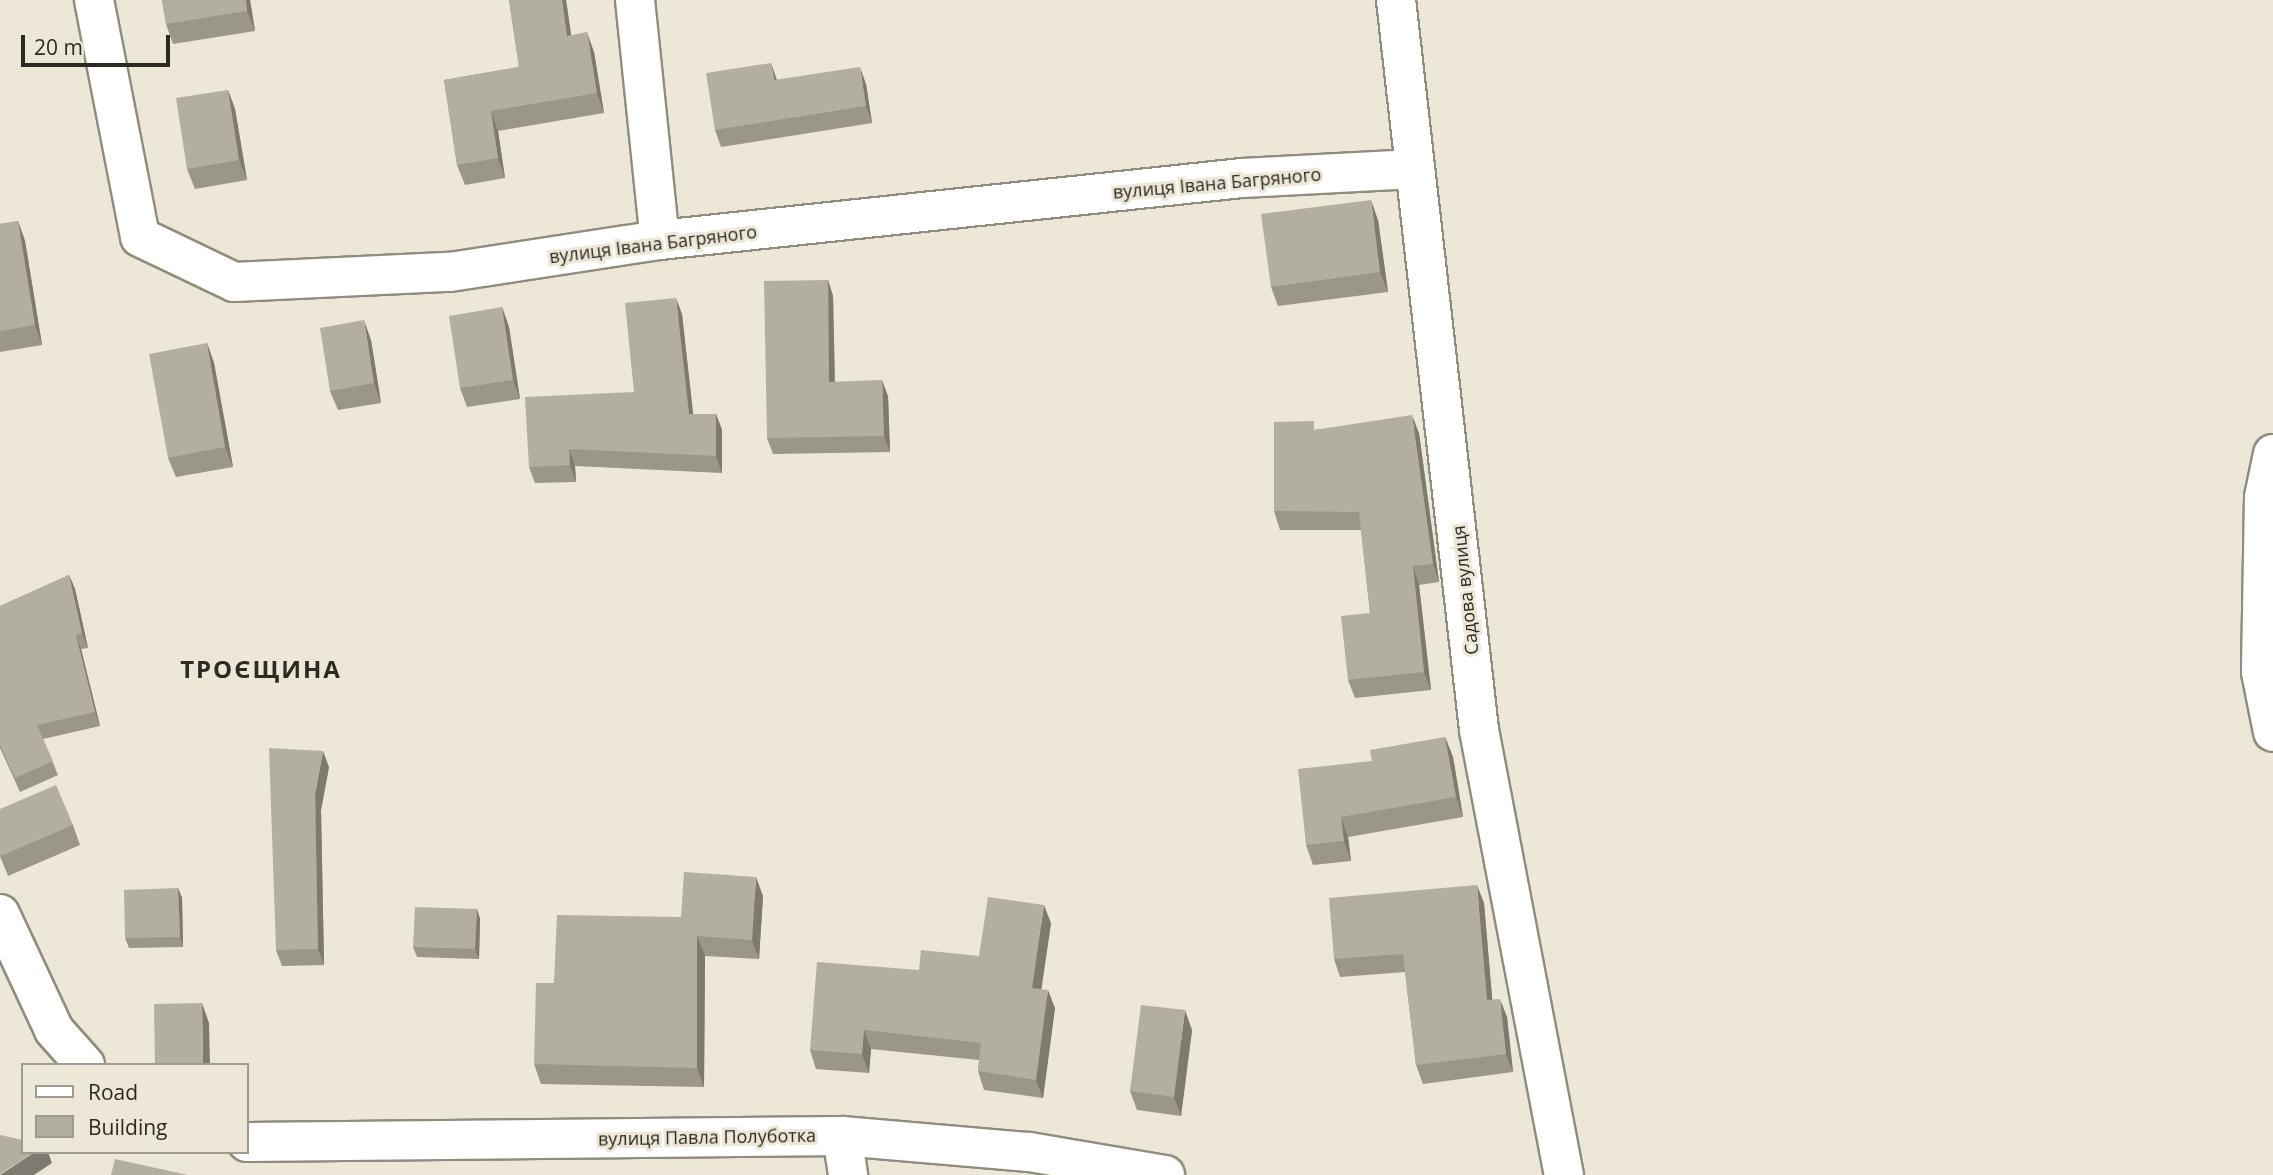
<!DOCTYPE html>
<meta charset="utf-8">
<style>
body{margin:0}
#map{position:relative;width:2273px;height:1175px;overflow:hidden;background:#ece7d6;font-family:"Open Sans",sans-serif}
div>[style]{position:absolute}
.roads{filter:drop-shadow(2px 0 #918d7d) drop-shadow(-2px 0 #918d7d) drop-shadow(0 2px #918d7d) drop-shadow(0 -2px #918d7d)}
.minor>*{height:38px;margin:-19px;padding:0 19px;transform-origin:19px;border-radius:19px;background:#fff}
.wall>*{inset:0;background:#9a9688}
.shaded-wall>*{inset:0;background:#7d7a6f}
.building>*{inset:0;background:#b3af9e}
span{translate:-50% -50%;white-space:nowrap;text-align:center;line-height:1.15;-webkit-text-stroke:6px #ece7d6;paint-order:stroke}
.street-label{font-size:18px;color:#2c2a24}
.district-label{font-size:24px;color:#2c2a24;font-weight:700;letter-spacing:2px}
.legend{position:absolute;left:21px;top:1063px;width:228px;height:91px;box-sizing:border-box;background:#ece7d6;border:2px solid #9f9b8f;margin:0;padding:9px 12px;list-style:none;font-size:21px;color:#2c2a24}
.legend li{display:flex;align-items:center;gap:14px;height:35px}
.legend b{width:35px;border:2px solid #9f9b8f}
.scale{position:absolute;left:21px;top:35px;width:149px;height:32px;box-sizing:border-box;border:4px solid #2c2a24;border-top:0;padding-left:9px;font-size:21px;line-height:24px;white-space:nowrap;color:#2c2a24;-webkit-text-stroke:5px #ece7d6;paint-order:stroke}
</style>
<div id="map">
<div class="roads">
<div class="minor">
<i style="left:94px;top:0;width:241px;rotate:79deg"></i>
<i style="left:140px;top:237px;width:104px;rotate:25.6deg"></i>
<i style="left:234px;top:282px;width:216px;rotate:-2.7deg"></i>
<i style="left:450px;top:272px;width:212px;rotate:-8.7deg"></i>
<i style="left:660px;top:240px;width:585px;rotate:-6.08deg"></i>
<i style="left:1242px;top:178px;width:173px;rotate:-3deg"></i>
<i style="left:635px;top:0;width:241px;rotate:84.1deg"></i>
<i style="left:1396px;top:0;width:735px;rotate:83.51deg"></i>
<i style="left:1479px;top:730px;width:453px;rotate:79.2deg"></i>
<i style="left:2273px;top:454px;width:44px;rotate:101.8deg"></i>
<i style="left:2264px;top:497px;width:175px;rotate:91deg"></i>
<i style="left:2261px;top:672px;width:61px;rotate:78.7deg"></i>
<i style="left:0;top:914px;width:128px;rotate:65deg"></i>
<i style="left:54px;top:1030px;width:47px;rotate:48.5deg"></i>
<i style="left:842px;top:1136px;width:39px;rotate:81deg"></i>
<i style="left:247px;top:1142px;width:595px;rotate:-0.58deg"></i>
<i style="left:842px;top:1136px;width:188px;rotate:4.9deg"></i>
<i style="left:1029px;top:1152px;width:138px;rotate:9.6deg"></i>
</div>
</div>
<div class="wall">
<i style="clip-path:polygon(162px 0,250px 0,255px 31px,173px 44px,166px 24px)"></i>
<i style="clip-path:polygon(509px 0,566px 0,571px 35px,594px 52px,604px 113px,498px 131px,505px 178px,465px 185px,457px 165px,444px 80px,519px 67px)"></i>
<i style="clip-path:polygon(777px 80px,866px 84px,872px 123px,721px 147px,715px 130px)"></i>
<i style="clip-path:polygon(228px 90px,235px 109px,247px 180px,195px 189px,187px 169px)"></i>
<i style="clip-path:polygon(1378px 220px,1388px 292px,1278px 306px,1271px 287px)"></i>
<i style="clip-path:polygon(18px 221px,25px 241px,42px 345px,0 352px,0 224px)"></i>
<i style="clip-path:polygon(828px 280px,833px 296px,835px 382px,888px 396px,890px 452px,773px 454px,767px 438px)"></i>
<i style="clip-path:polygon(502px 307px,509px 327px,520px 399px,467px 407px,460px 388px)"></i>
<i style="clip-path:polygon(682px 314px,693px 414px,716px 414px,722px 430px,722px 473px,575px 466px,576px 482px,535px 483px,529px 467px,634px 392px)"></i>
<i style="clip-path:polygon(371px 340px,381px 403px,338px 410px,330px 391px)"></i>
<i style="clip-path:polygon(207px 343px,214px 363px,233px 467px,176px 477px,168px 458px)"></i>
<i style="clip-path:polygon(1317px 429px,1419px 433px,1439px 582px,1419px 585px,1431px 690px,1355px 698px,1348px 680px,1370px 613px,1361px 530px,1280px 530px,1274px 511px)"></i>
<i style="clip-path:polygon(69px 575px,75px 589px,88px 648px,81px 649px,100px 726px,43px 739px,58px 775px,20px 792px,0 748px,0 606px)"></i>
<i style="clip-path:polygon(1445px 737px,1453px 757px,1463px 817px,1348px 837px,1351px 861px,1313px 865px,1306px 845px,1372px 761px)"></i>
<i style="clip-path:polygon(329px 767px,321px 810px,324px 965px,282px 966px,276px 950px)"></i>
<i style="clip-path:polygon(0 809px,73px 825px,80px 845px,8px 876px,0 856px)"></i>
<i style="clip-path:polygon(178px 888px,182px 898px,183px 947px,129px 948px,125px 938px)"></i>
<i style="clip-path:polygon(763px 896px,759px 959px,705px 956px,704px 1087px,541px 1084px,534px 1064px,554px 983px,681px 917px)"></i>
<i style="clip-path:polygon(1484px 903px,1492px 1000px,1507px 1017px,1513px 1072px,1423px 1084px,1416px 1065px,1405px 972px,1340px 977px,1334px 959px)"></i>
<i style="clip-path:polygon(477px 909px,480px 919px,479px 959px,417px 957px,413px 947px)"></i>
<i style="clip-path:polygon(1051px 923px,1041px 989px,1055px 1008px,1043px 1098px,984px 1090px,978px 1071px,979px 1060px,871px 1049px,869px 1073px,816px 1069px,810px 1050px,919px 970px,979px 956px)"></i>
<i style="clip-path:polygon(1192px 1030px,1181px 1116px,1137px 1110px,1130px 1091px)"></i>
</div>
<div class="shaded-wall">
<i style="clip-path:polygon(246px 0,250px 0,255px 31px,247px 11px)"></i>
<i style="clip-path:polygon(562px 0,566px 0,574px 55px,567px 36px)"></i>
<i style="clip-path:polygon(587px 32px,594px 52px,604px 113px,597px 93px)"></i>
<i style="clip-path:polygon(771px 63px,777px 80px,774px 80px)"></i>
<i style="clip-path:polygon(860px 67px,866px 84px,872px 123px,866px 106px)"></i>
<i style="clip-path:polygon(228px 90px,235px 109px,247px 180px,239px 160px)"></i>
<i style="clip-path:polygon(491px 111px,498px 131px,505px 178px,498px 158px)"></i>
<i style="clip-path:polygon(1371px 200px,1378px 220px,1388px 292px,1380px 272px)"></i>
<i style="clip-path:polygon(18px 221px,25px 241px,42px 345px,35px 325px)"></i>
<i style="clip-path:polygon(828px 280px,833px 296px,835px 398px,829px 382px)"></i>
<i style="clip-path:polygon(676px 298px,682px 314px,695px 431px,689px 414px)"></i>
<i style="clip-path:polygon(502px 307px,509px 327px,520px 399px,513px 380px)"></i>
<i style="clip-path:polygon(364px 320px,371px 340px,381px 403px,374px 383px)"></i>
<i style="clip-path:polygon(207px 343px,214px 363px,233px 467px,225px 447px)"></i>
<i style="clip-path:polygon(882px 380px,888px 396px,890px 452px,884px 436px)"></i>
<i style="clip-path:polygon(716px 414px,722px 430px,722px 473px,716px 456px)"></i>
<i style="clip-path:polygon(1412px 415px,1419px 433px,1439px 582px,1433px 564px)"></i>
<i style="clip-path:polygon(569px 449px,575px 466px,576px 482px,570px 465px)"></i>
<i style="clip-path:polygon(1413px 566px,1419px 585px,1431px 690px,1424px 672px)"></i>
<i style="clip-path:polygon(69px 575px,75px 589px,88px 648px,82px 633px)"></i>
<i style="clip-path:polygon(76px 635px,81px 649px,100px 726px,95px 712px)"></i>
<i style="clip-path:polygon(1445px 737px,1453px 757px,1463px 817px,1456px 797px)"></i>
<i style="clip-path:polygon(323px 751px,329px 767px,321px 810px,324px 965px,318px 949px,315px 794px)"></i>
<i style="clip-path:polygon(1341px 817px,1348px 837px,1351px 861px,1344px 841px)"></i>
<i style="clip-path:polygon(756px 877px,763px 896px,759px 959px,752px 940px)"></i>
<i style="clip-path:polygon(1477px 885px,1484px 903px,1494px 1019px,1487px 1000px)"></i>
<i style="clip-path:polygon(178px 888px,182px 898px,183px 947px,180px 937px)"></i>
<i style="clip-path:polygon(1044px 905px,1051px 923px,1039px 1006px,1032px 988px)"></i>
<i style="clip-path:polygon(477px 909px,480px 919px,479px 959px,475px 949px)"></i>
<i style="clip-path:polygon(697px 936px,705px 956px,704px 1087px,697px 1068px)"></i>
<i style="clip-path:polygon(1048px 990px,1055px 1008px,1043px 1098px,1036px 1080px)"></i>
<i style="clip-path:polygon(1500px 999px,1507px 1017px,1513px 1072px,1506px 1054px)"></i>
<i style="clip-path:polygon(202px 1003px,209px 1023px,210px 1065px,203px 1065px)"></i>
<i style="clip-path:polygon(1185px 1010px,1192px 1030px,1181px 1116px,1174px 1097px)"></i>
<i style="clip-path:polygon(864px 1030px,871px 1049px,869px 1073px,862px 1054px)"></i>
<i style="clip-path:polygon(35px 1152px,48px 1152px,52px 1163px,34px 1175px,0 1175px)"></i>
</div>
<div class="building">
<i style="clip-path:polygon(162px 0,246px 0,247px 11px,166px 24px)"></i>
<i style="clip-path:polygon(509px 0,562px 0,567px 36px,587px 32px,597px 93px,491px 111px,498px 158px,457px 165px,444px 80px,519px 67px)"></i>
<i style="clip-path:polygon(771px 63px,774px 80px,860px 67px,866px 106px,715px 130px,706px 73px)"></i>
<i style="clip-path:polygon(228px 90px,239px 160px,187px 169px,176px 98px)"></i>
<i style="clip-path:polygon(1371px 200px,1380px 272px,1271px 287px,1261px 214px)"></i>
<i style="clip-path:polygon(18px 221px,35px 325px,0 331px,0 224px)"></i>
<i style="clip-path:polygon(828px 280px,829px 382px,882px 380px,884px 436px,767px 438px,764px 281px)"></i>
<i style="clip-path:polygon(676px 298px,689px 414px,716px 414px,716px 456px,569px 449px,570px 465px,529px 467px,525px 397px,634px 392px,625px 303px)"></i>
<i style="clip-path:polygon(502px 307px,513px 380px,460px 388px,449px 316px)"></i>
<i style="clip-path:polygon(364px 320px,374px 383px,330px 391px,320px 328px)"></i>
<i style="clip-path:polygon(207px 343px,225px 447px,168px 458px,149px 354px)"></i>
<i style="clip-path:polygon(1412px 415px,1433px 564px,1413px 566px,1424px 672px,1348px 680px,1341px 616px,1370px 613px,1359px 512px,1274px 511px,1274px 422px,1314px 421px,1314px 430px)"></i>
<i style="clip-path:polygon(69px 575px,82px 633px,76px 635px,95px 712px,37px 725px,53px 761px,15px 778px,0 745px,0 606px)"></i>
<i style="clip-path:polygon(1445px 737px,1456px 797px,1341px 817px,1344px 841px,1306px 845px,1298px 769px,1372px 761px,1370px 750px)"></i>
<i style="clip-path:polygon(269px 748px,323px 751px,315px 794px,318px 949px,276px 950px)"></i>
<i style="clip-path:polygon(56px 785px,73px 825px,1px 856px,0 854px,0 809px)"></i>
<i style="clip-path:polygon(684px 872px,756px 877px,752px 940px,697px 936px,697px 1068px,534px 1064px,536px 983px,554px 983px,557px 915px,681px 917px)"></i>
<i style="clip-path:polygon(1477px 885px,1487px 1000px,1500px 999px,1506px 1054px,1416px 1065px,1403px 954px,1334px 959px,1329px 898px)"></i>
<i style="clip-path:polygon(178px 888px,180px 937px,125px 938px,124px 890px)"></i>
<i style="clip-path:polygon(988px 897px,1044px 905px,1032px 988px,1048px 990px,1036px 1080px,978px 1071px,981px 1043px,864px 1030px,862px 1054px,810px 1050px,817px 962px,919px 970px,921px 950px,979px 956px)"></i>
<i style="clip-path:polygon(415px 907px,477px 909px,475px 949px,413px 947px)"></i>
<i style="clip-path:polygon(202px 1003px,203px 1065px,155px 1065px,154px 1004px)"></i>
<i style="clip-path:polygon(1141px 1005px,1185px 1010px,1174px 1097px,1130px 1091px)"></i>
<i style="clip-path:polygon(0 1135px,23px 1140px,23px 1152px,35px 1152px,0 1174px)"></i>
<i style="clip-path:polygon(115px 1159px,188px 1175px,111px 1175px)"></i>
</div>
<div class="street-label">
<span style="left:1217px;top:183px;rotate:-5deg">вулиця Івана Багряного</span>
<span style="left:653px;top:244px;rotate:-7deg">вулиця Івана Багряного</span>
<span style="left:1465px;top:590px;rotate:-96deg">Садова вулиця</span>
<span style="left:707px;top:1137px;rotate:-1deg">вулиця Павла Полуботка</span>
</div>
<div class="district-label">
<span style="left:261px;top:669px">ТРОЄЩИНА</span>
</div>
<ul class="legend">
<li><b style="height:9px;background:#fff"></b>Road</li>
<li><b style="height:19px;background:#b3af9e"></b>Building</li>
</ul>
<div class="scale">20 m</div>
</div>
